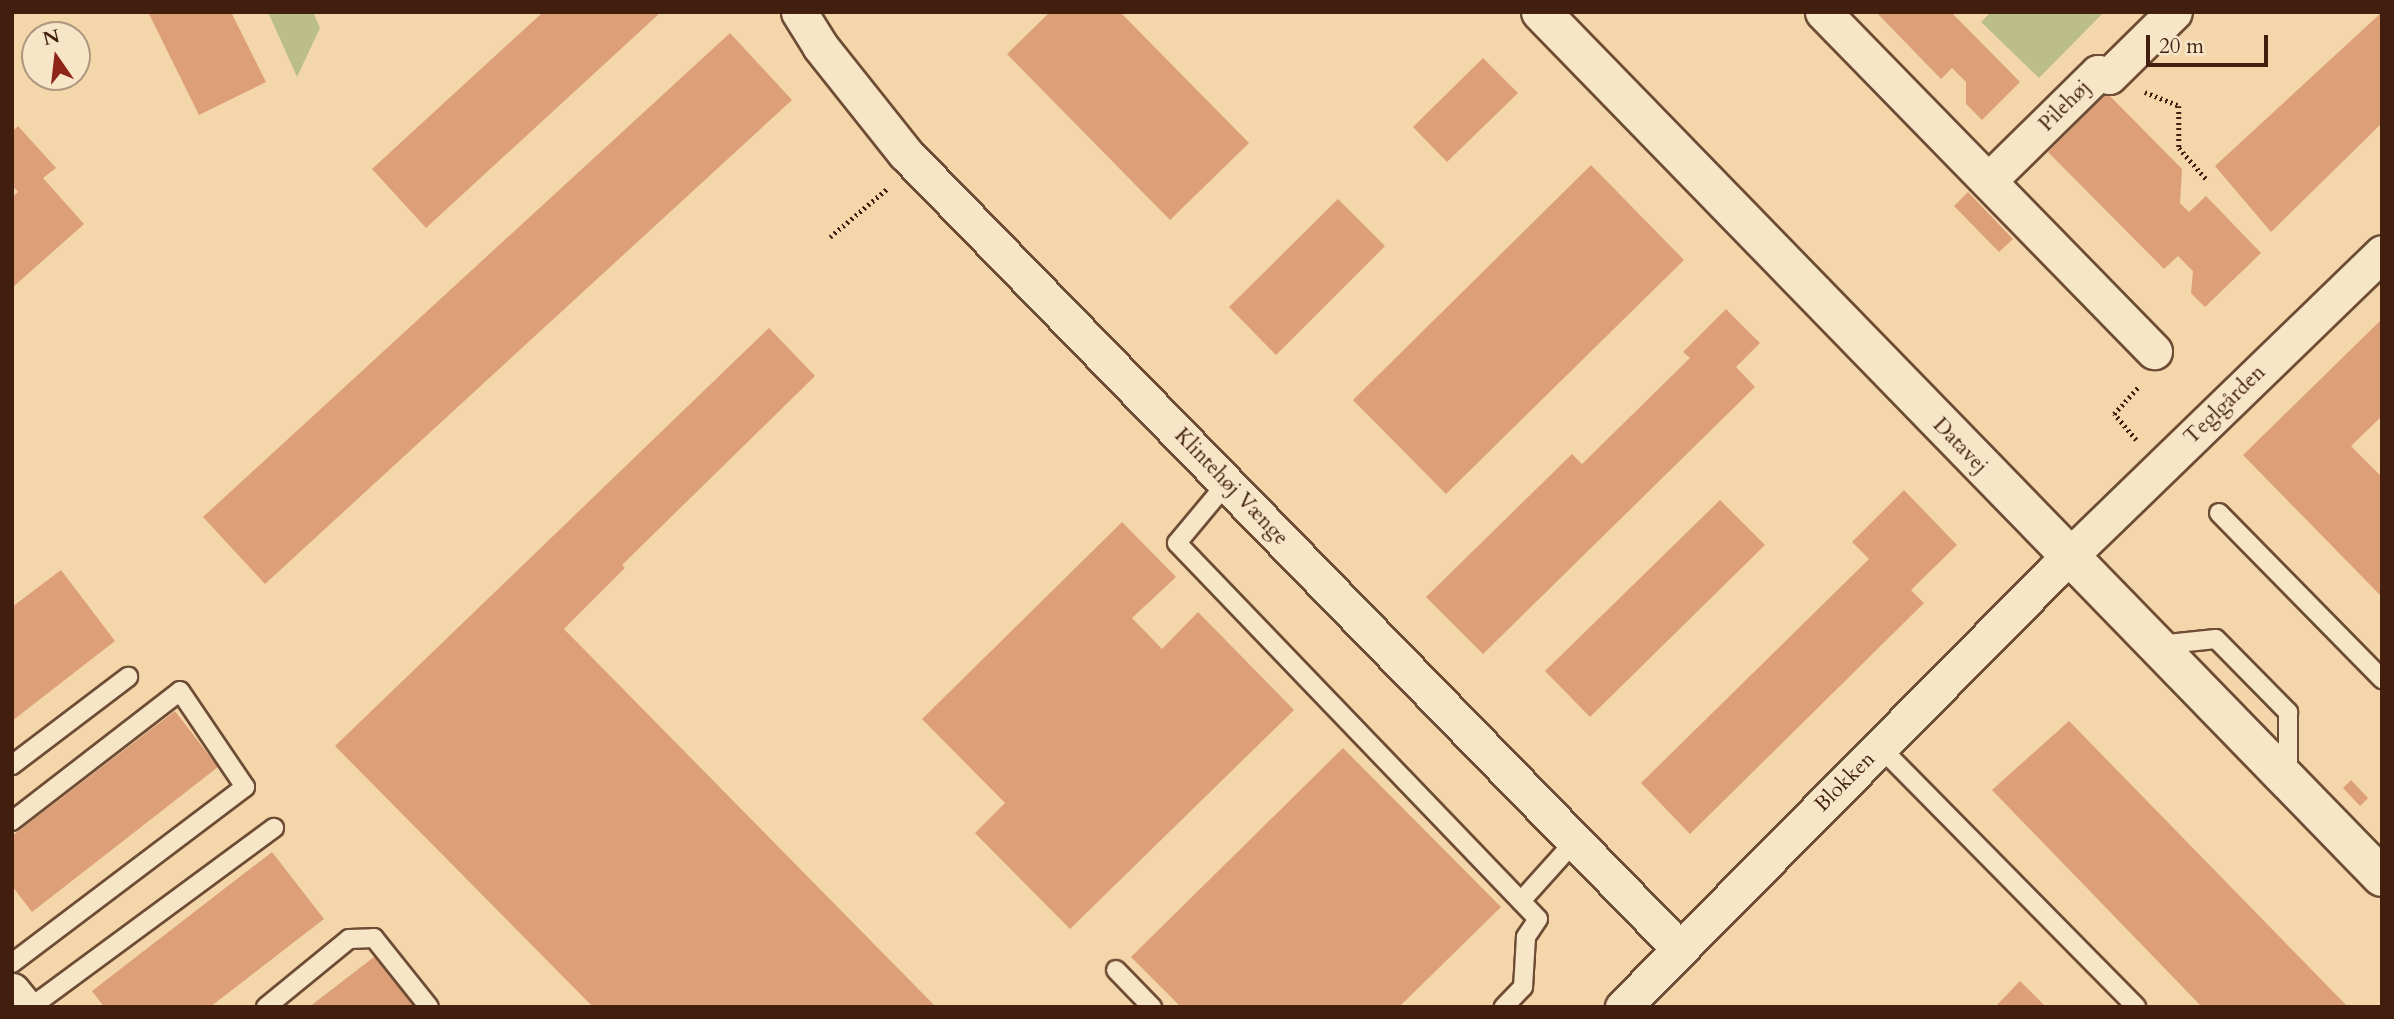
<!DOCTYPE html>
<meta charset="utf-8">
<style>
body{margin:0}
#map{position:relative;width:2394px;height:1019px;overflow:hidden;background:#f3d7aa;font-family:Cardo,serif}
div>[style]{position:absolute}
.green>*{inset:0;background:#bbbe88}
.building>*{inset:0;background:#dc9f77}
.path>*{height:4.5px;margin-top:-2.25px;transform-origin:0;background:repeating-linear-gradient(90deg,#411e0e 0 2px,transparent 0 5.5px)}
.roads{filter:drop-shadow(2px 0 #6e4c35) drop-shadow(-2px 0 #6e4c35) drop-shadow(0 2px #6e4c35) drop-shadow(0 -2px #6e4c35)}
.service>*{height:18px;margin:-9px;padding:0 9px;transform-origin:9px;border-radius:9px;background:#f7e5c8}
.minor>*{height:35px;margin:-17.5px;padding:0 17.5px;transform-origin:17.5px;border-radius:17.5px;background:#f7e5c8}
.tertiary>*{height:38px;margin:-19px;padding:0 19px;transform-origin:19px;border-radius:19px;background:#f7e5c8}
span{translate:-50% -50%;white-space:nowrap;text-align:center;line-height:1.15;-webkit-text-stroke:5px #f7e5c8;paint-order:stroke}
.street-label{font-size:21px;color:#411e0e}
.frame{position:absolute;inset:0;border:14px solid #411e0e;pointer-events:none}
.north{position:absolute;left:21px;top:21px;width:70px;height:70px;box-sizing:border-box;background:#f7e5c8;border:2px solid #ae957e;border-radius:50%;rotate:346deg;font-size:19px;font-weight:700;line-height:28px;text-align:center;color:#411e0e}
.north::after{content:'';display:block;margin:auto;width:24px;height:32px;background:#8f2418;clip-path:polygon(50% 0,100% 100%,50% 72%,0 100%)}
.scale{position:absolute;left:2146px;top:35px;width:122px;height:32px;box-sizing:border-box;border:4px solid #411e0e;border-top:0;padding-left:9px;font-size:21px;line-height:24px;white-space:nowrap;color:#411e0e;-webkit-text-stroke:5px #f7e5c8;paint-order:stroke}
</style>
<div id="map">
<div class="green">
<i style="clip-path:polygon(268px 12px,313px 12px,320px 28px,297px 77px)"></i>
<i style="clip-path:polygon(1991px 12px,2104px 12px,2039px 78px,1981px 22px)"></i>
</div>
<div class="building">
<i style="clip-path:polygon(148px 12px,231px 12px,266px 82px,199px 115px)"></i>
<i style="clip-path:polygon(543px 12px,661px 12px,426px 228px,372px 169px)"></i>
<i style="clip-path:polygon(1050px 12px,1120px 12px,1249px 143px,1170px 220px,1007px 54px)"></i>
<i style="clip-path:polygon(1876px 12px,1951px 12px,2020px 82px,1982px 120px,1966px 104px,1966px 82px,1952px 68px,1941px 79px)"></i>
<i style="clip-path:polygon(2382px 12px,2382px 123px,2271px 232px,2215px 166px)"></i>
<i style="clip-path:polygon(730px 33px,792px 100px,265px 584px,203px 517px)"></i>
<i style="clip-path:polygon(1483px 58px,1518px 93px,1447px 162px,1413px 127px)"></i>
<i style="clip-path:polygon(2107px 93px,2182px 169px,2180px 203px,2189px 212px,2206px 196px,2261px 253px,2205px 307px,2191px 293px,2193px 271px,2178px 256px,2164px 269px,2048px 152px)"></i>
<i style="clip-path:polygon(18px 126px,56px 168px,43px 178px,84px 224px,12px 288px,12px 197px,18px 192px,12px 185px,12px 132px)"></i>
<i style="clip-path:polygon(1591px 165px,1684px 260px,1446px 494px,1353px 400px)"></i>
<i style="clip-path:polygon(1968px 192px,2013px 239px,1999px 252px,1954px 206px)"></i>
<i style="clip-path:polygon(1338px 199px,1385px 246px,1276px 355px,1229px 307px)"></i>
<i style="clip-path:polygon(1726px 309px,1760px 343px,1736px 367px,1755px 387px,1483px 654px,1426px 597px,1572px 454px,1582px 464px,1690px 358px,1683px 352px)"></i>
<i style="clip-path:polygon(2382px 319px,2382px 416px,2351px 446px,2382px 477px,2382px 597px,2243px 455px)"></i>
<i style="clip-path:polygon(769px 328px,815px 376px,622px 565px,625px 568px,564px 629px,936px 1007px,593px 1007px,335px 746px)"></i>
<i style="clip-path:polygon(1904px 490px,1957px 545px,1911px 590px,1924px 603px,1690px 834px,1641px 783px,1869px 559px,1852px 542px)"></i>
<i style="clip-path:polygon(1720px 500px,1765px 545px,1590px 717px,1545px 671px)"></i>
<i style="clip-path:polygon(1122px 522px,1176px 577px,1132px 618px,1162px 649px,1198px 612px,1294px 710px,1070px 929px,975px 833px,1005px 803px,922px 719px)"></i>
<i style="clip-path:polygon(61px 570px,115px 641px,12px 721px,12px 607px)"></i>
<i style="clip-path:polygon(175px 711px,218px 767px,32px 912px,12px 886px,12px 836px)"></i>
<i style="clip-path:polygon(2069px 721px,2348px 1007px,2202px 1007px,1992px 790px)"></i>
<i style="clip-path:polygon(1343px 748px,1501px 907px,1399px 1007px,1181px 1007px,1131px 957px)"></i>
<i style="clip-path:polygon(2351px 780px,2368px 798px,2360px 806px,2343px 788px)"></i>
<i style="clip-path:polygon(272px 852px,324px 919px,210px 1007px,104px 1007px,92px 991px)"></i>
<i style="clip-path:polygon(378px 954px,418px 1007px,309px 1007px)"></i>
<i style="clip-path:polygon(2020px 981px,2046px 1007px,1995px 1007px)"></i>
</div>
<div class="path">
<i style="left:2145px;top:92px;width:37px;rotate:22deg"></i>
<i style="left:2179px;top:106px;width:42px;rotate:90deg"></i>
<i style="left:2179px;top:148px;width:44px;rotate:48.7deg"></i>
<i style="left:830px;top:237px;width:76px;rotate:-40.2deg"></i>
<i style="left:2136px;top:440px;width:34px;rotate:-130deg"></i>
<i style="left:2114px;top:414px;width:38px;rotate:-48deg"></i>
</div>
<div class="roads">
<div class="service">
<i style="left:1227px;top:483px;width:78px;rotate:129.8deg"></i>
<i style="left:1177px;top:543px;width:521px;rotate:46.17deg"></i>
<i style="left:1538px;top:919px;width:22px;rotate:124deg"></i>
<i style="left:1526px;top:937px;width:50px;rotate:93.4deg"></i>
<i style="left:1523px;top:987px;width:28px;rotate:134deg"></i>
<i style="left:2219px;top:513px;width:233px;rotate:45.5deg"></i>
<i style="left:2158px;top:645px;width:58px;rotate:-5.9deg"></i>
<i style="left:2216px;top:639px;width:103px;rotate:45.4deg"></i>
<i style="left:2288px;top:712px;width:63px;rotate:90deg"></i>
<i style="left:1880px;top:747px;width:365px;rotate:45.4deg"></i>
<i style="left:12px;top:765px;width:146px;rotate:-37.2deg"></i>
<i style="left:12px;top:821px;width:212px;rotate:-37.7deg"></i>
<i style="left:180px;top:691px;width:116px;rotate:55.9deg"></i>
<i style="left:245px;top:787px;width:292px;rotate:142.9deg"></i>
<i style="left:1521px;top:901px;width:81px;rotate:-48deg"></i>
<i style="left:1116px;top:970px;width:52px;rotate:45.8deg"></i>
<i style="left:31px;top:1007px;width:302px;rotate:-36.4deg"></i>
<i style="left:266px;top:1007px;width:107px;rotate:-39.3deg"></i>
<i style="left:349px;top:939px;width:25px;rotate:-2deg"></i>
<i style="left:374px;top:938px;width:88px;rotate:51.4deg"></i>
</div>
<div class="minor">
<i style="left:799px;top:12px;width:40px;rotate:58deg"></i>
<i style="left:820px;top:46px;width:138px;rotate:51.5deg"></i>
<i style="left:906px;top:154px;width:1110px;rotate:45.77deg"></i>
<i style="left:1823px;top:12px;width:474px;rotate:45.7deg"></i>
<i style="left:1988px;top:181px;width:154px;rotate:-44.5deg"></i>
<i style="left:2098px;top:73px;width:11px;rotate:15deg"></i>
<i style="left:2109px;top:76px;width:91px;rotate:-44.6deg"></i>
<i style="left:12px;top:991px;width:21px;rotate:51deg"></i>
<i style="left:1623px;top:1007px;width:612px;rotate:-45.33deg"></i>
<i style="left:2053px;top:572px;width:458px;rotate:-44.1deg"></i>
</div>
<div class="tertiary">
<i style="left:1541px;top:12px;width:1206px;rotate:45.81deg"></i>
</div>
</div>
<div class="street-label">
<span style="left:2065px;top:106px;rotate:-45deg">Pilehøj</span>
<span style="left:2225px;top:405px;rotate:-44deg">Teglgården</span>
<span style="left:1960px;top:446px;rotate:46deg">Datavej</span>
<span style="left:1231px;top:487px;rotate:46deg">Klintehøj Vænge</span>
<span style="left:1845px;top:782px;rotate:-45deg">Blokken</span>
</div>
<div class="frame"></div>
<div class="north">N</div>
<div class="scale">20 m</div>
</div>
